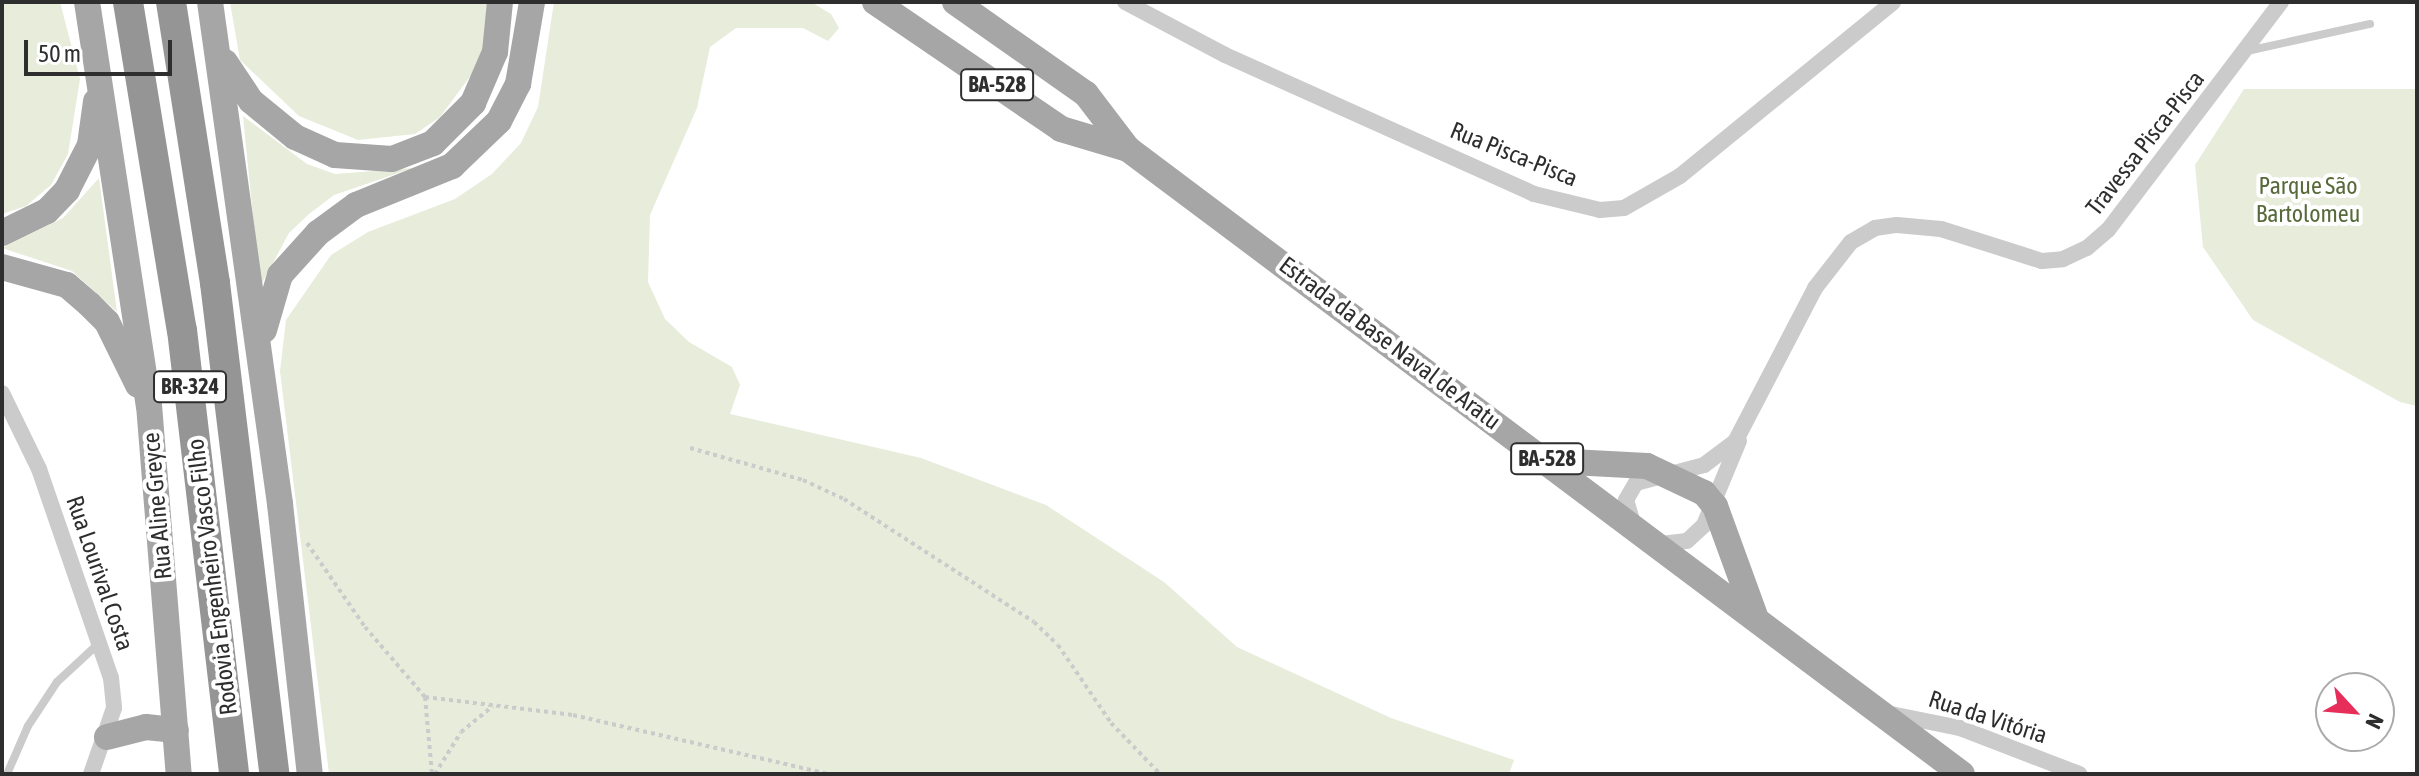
<!DOCTYPE html>
<meta charset="utf-8">
<style>
body{margin:0}
#map{position:relative;width:2419px;height:776px;overflow:hidden;background:#fff;font-family:"Asap Condensed",sans-serif}
div>[style]{position:absolute}
.green>*{inset:0;background:#e7ecdb}
.path>*{height:4px;margin-top:-2px;transform-origin:0;background:repeating-linear-gradient(90deg,#cbcbcb 0 4px,transparent 0 8px)}
.service>*{height:8px;margin:-4px;padding:0 4px;transform-origin:4px;border-radius:4px;background:#cbcbcb}
.minor>*{height:16px;margin:-8px;padding:0 8px;transform-origin:8px;border-radius:8px;background:#cbcbcb}
.primary>*{height:26px;margin:-13px;padding:0 13px;transform-origin:13px;border-radius:13px;background:#a6a6a6}
.motorway>*{height:30px;margin:-15px;padding:0 15px;transform-origin:15px;border-radius:15px;background:#959595}
span{translate:-50% -50%;white-space:nowrap;text-align:center;line-height:1.15;-webkit-text-stroke:8px #fff;paint-order:stroke}
.shield-label span{padding:2px 6px;background:#fff;border:2px solid;border-radius:6px;-webkit-text-stroke-width:0}
.shield-label{font-size:22px;color:#2e2e2e;font-weight:700}
.street-label{font-size:24px;color:#2e2e2e}
.park-label{font-size:24px;color:#586a3b}
.frame{position:absolute;inset:0;border:4px solid #2e2e2e;pointer-events:none}
.north{position:absolute;left:2315px;top:672px;width:80px;height:80px;box-sizing:border-box;background:#fff;border:2px solid #ababab;border-radius:50%;rotate:116deg;font-size:22px;font-weight:700;line-height:32px;text-align:center;color:#2e2e2e}
.north::after{content:'';display:block;margin:auto;width:28px;height:36px;background:#e72d59;clip-path:polygon(50% 0,100% 100%,50% 72%,0 100%)}
.scale{position:absolute;left:24px;top:40px;width:148px;height:36px;box-sizing:border-box;border:4px solid #2e2e2e;border-top:0;padding-left:10px;font-size:24px;line-height:28px;white-space:nowrap;color:#2e2e2e;-webkit-text-stroke:6px #fff;paint-order:stroke}
</style>
<div id="map">
<div class="green">
<i style="clip-path:polygon(2px 2px,60px 2px,80px 79px,68px 154px,51px 185px,26px 206px,2px 214px)"></i>
<i style="clip-path:polygon(230px 2px,489px 2px,488px 32px,477px 67px,440px 117px,415px 134px,358px 140px,299px 116px,240px 60px)"></i>
<i style="clip-path:polygon(554px 2px,811px 2px,831px 14px,839px 28px,828px 41px,803px 28px,736px 28px,710px 47px,697px 108px,650px 215px,648px 282px,665px 319px,689px 342px,732px 367px,740px 385px,730px 414px,921px 458px,1046px 505px,1164px 582px,1237px 647px,1391px 718px,1514px 760px,1509px 774px,329px 774px,280px 371px,286px 320px,331px 255px,368px 232px,455px 199px,492px 174px,521px 143px,538px 107px)"></i>
<i style="clip-path:polygon(2244px 89px,2417px 89px,2417px 406px,2400px 402px,2253px 320px,2203px 247px,2195px 165px)"></i>
<i style="clip-path:polygon(243px 116px,307px 164px,335px 174px,413px 168px,334px 195px,309px 214px,289px 233px,260px 287px)"></i>
<i style="clip-path:polygon(99px 178px,117px 312px,72px 271px,2px 248px,63px 218px)"></i>
</div>
<div class="path">
<i style="left:690px;top:448px;width:117px;rotate:15.8deg"></i>
<i style="left:803px;top:480px;width:45px;rotate:24.9deg"></i>
<i style="left:844px;top:499px;width:226px;rotate:32.9deg"></i>
<i style="left:1034px;top:622px;width:33px;rotate:44deg"></i>
<i style="left:1058px;top:645px;width:94px;rotate:55.8deg"></i>
<i style="left:1111px;top:723px;width:71px;rotate:46.1deg"></i>
<i style="left:307px;top:543px;width:102px;rotate:55.4deg"></i>
<i style="left:365px;top:627px;width:92px;rotate:49.4deg"></i>
<i style="left:425px;top:697px;width:149px;rotate:6.9deg"></i>
<i style="left:573px;top:715px;width:263px;rotate:13deg"></i>
<i style="left:425px;top:697px;width:77px;rotate:84.8deg"></i>
<i style="left:435px;top:774px;width:49px;rotate:-58.2deg"></i>
<i style="left:461px;top:732px;width:41px;rotate:-39.1deg"></i>
</div>
<div class="service">
<i style="left:2247px;top:51px;width:126px;rotate:-12.4deg"></i>
<i style="left:7px;top:774px;width:52px;rotate:-66.4deg"></i>
<i style="left:28px;top:726px;width:53px;rotate:-56.6deg"></i>
<i style="left:57px;top:682px;width:56px;rotate:-42.8deg"></i>
</div>
<div class="minor">
<i style="left:1125px;top:2px;width:113px;rotate:27.9deg"></i>
<i style="left:1225px;top:55px;width:339px;rotate:24.2deg"></i>
<i style="left:1534px;top:194px;width:68px;rotate:13.6deg"></i>
<i style="left:1600px;top:210px;width:24px;rotate:-5deg"></i>
<i style="left:1624px;top:208px;width:64px;rotate:-29.7deg"></i>
<i style="left:1680px;top:176px;width:275px;rotate:-39.2deg"></i>
<i style="left:2px;top:393px;width:85px;rotate:64deg"></i>
<i style="left:39px;top:469px;width:221px;rotate:71deg"></i>
<i style="left:111px;top:678px;width:30px;rotate:84deg"></i>
<i style="left:114px;top:708px;width:70px;rotate:109.2deg"></i>
<i style="left:1633px;top:523px;width:24px;rotate:-107deg"></i>
<i style="left:1626px;top:500px;width:20px;rotate:-60deg"></i>
<i style="left:1636px;top:483px;width:70px;rotate:-14.8deg"></i>
<i style="left:1704px;top:465px;width:39px;rotate:-37deg"></i>
<i style="left:1735px;top:442px;width:174px;rotate:-62.5deg"></i>
<i style="left:1815px;top:288px;width:58px;rotate:-52deg"></i>
<i style="left:1851px;top:242px;width:28px;rotate:-30deg"></i>
<i style="left:1875px;top:228px;width:22px;rotate:-8deg"></i>
<i style="left:1897px;top:225px;width:44px;rotate:5.2deg"></i>
<i style="left:1941px;top:229px;width:106px;rotate:17.6deg"></i>
<i style="left:2042px;top:261px;width:21px;rotate:-5deg"></i>
<i style="left:2063px;top:259px;width:26px;rotate:-25deg"></i>
<i style="left:2087px;top:248px;width:28px;rotate:-41deg"></i>
<i style="left:2108px;top:230px;width:286px;rotate:-52.8deg"></i>
<i style="left:1661px;top:544px;width:26px;rotate:-7deg"></i>
<i style="left:1687px;top:541px;width:23px;rotate:-43deg"></i>
<i style="left:1704px;top:525px;width:91px;rotate:-67.4deg"></i>
<i style="left:1886px;top:713px;width:76px;rotate:11.5deg"></i>
<i style="left:1960px;top:728px;width:128px;rotate:21.1deg"></i>
</div>
<div class="primary">
<i style="left:87px;top:2px;width:408px;rotate:81.3deg"></i>
<i style="left:149px;top:405px;width:370px;rotate:85.4deg"></i>
<i style="left:210px;top:2px;width:507px;rotate:82.06deg"></i>
<i style="left:280px;top:504px;width:272px;rotate:83.7deg"></i>
<i style="left:875px;top:2px;width:225px;rotate:34.3deg"></i>
<i style="left:1061px;top:129px;width:70px;rotate:16.6deg"></i>
<i style="left:1128px;top:149px;width:1042px;rotate:36.85deg"></i>
<i style="left:955px;top:2px;width:160px;rotate:35.1deg"></i>
<i style="left:1086px;top:94px;width:69px;rotate:52.6deg"></i>
<i style="left:225px;top:62px;width:47px;rotate:56.3deg"></i>
<i style="left:251px;top:101px;width:57px;rotate:39.3deg"></i>
<i style="left:295px;top:137px;width:44px;rotate:24.2deg"></i>
<i style="left:335px;top:155px;width:57px;rotate:4deg"></i>
<i style="left:392px;top:159px;width:44px;rotate:-21.3deg"></i>
<i style="left:433px;top:143px;width:57px;rotate:-45deg"></i>
<i style="left:473px;top:103px;width:56px;rotate:-66.7deg"></i>
<i style="left:495px;top:52px;width:50px;rotate:-84.3deg"></i>
<i style="left:2px;top:233px;width:50px;rotate:-26.1deg"></i>
<i style="left:47px;top:211px;width:29px;rotate:-46deg"></i>
<i style="left:67px;top:190px;width:51px;rotate:-62.9deg"></i>
<i style="left:90px;top:145px;width:44px;rotate:-82.2deg"></i>
<i style="left:2px;top:267px;width:67px;rotate:15.5deg"></i>
<i style="left:67px;top:285px;width:29px;rotate:41deg"></i>
<i style="left:89px;top:304px;width:25px;rotate:45deg"></i>
<i style="left:107px;top:322px;width:70px;rotate:63.8deg"></i>
<i style="left:264px;top:330px;width:57px;rotate:-73.8deg"></i>
<i style="left:280px;top:275px;width:57px;rotate:-47.9deg"></i>
<i style="left:318px;top:233px;width:47px;rotate:-36.4deg"></i>
<i style="left:356px;top:205px;width:104px;rotate:-22.1deg"></i>
<i style="left:452px;top:166px;width:65px;rotate:-43.8deg"></i>
<i style="left:499px;top:121px;width:42px;rotate:-62.8deg"></i>
<i style="left:518px;top:84px;width:83px;rotate:-80.3deg"></i>
<i style="left:1552px;top:461px;width:95px;rotate:3deg"></i>
<i style="left:1647px;top:466px;width:63px;rotate:25.3deg"></i>
<i style="left:1704px;top:493px;width:17px;rotate:50deg"></i>
<i style="left:1715px;top:506px;width:117px;rotate:70deg"></i>
<i style="left:107px;top:737px;width:40px;rotate:-14.4deg"></i>
<i style="left:146px;top:727px;width:30px;rotate:6deg"></i>
</div>
<div class="motorway">
<i style="left:128px;top:2px;width:332px;rotate:80.7deg"></i>
<i style="left:182px;top:330px;width:447px;rotate:83.3deg"></i>
<i style="left:171px;top:2px;width:284px;rotate:81.1deg"></i>
<i style="left:215px;top:283px;width:495px;rotate:83.1deg"></i>
</div>
<div class="shield-label">
<span style="left:997px;top:85px">BA-528</span>
<span style="left:190px;top:387px">BR-324</span>
<span style="left:1547px;top:459px">BA-528</span>
</div>
<div class="street-label">
<span style="left:2145px;top:143px;rotate:-52deg">Travessa Pisca-Pisca</span>
<span style="left:1514px;top:154px;rotate:22deg">Rua Pisca-Pisca</span>
<span style="left:1390px;top:343px;rotate:37deg">Estrada da Base Naval de Aratu</span>
<span style="left:157px;top:506px;rotate:-95deg">Rua Aline Greyce</span>
<span style="left:100px;top:573px;rotate:71deg">Rua Lourival Costa</span>
<span style="left:212px;top:577px;rotate:-97deg">Rodovia Engenheiro Vasco Filho</span>
<span style="left:1988px;top:717px;rotate:18deg">Rua da Vitória</span>
</div>
<div class="park-label">
<span style="left:2308px;top:200px">Parque São<br>Bartolomeu</span>
</div>
<div class="frame"></div>
<div class="north">N</div>
<div class="scale">50 m</div>
</div>
